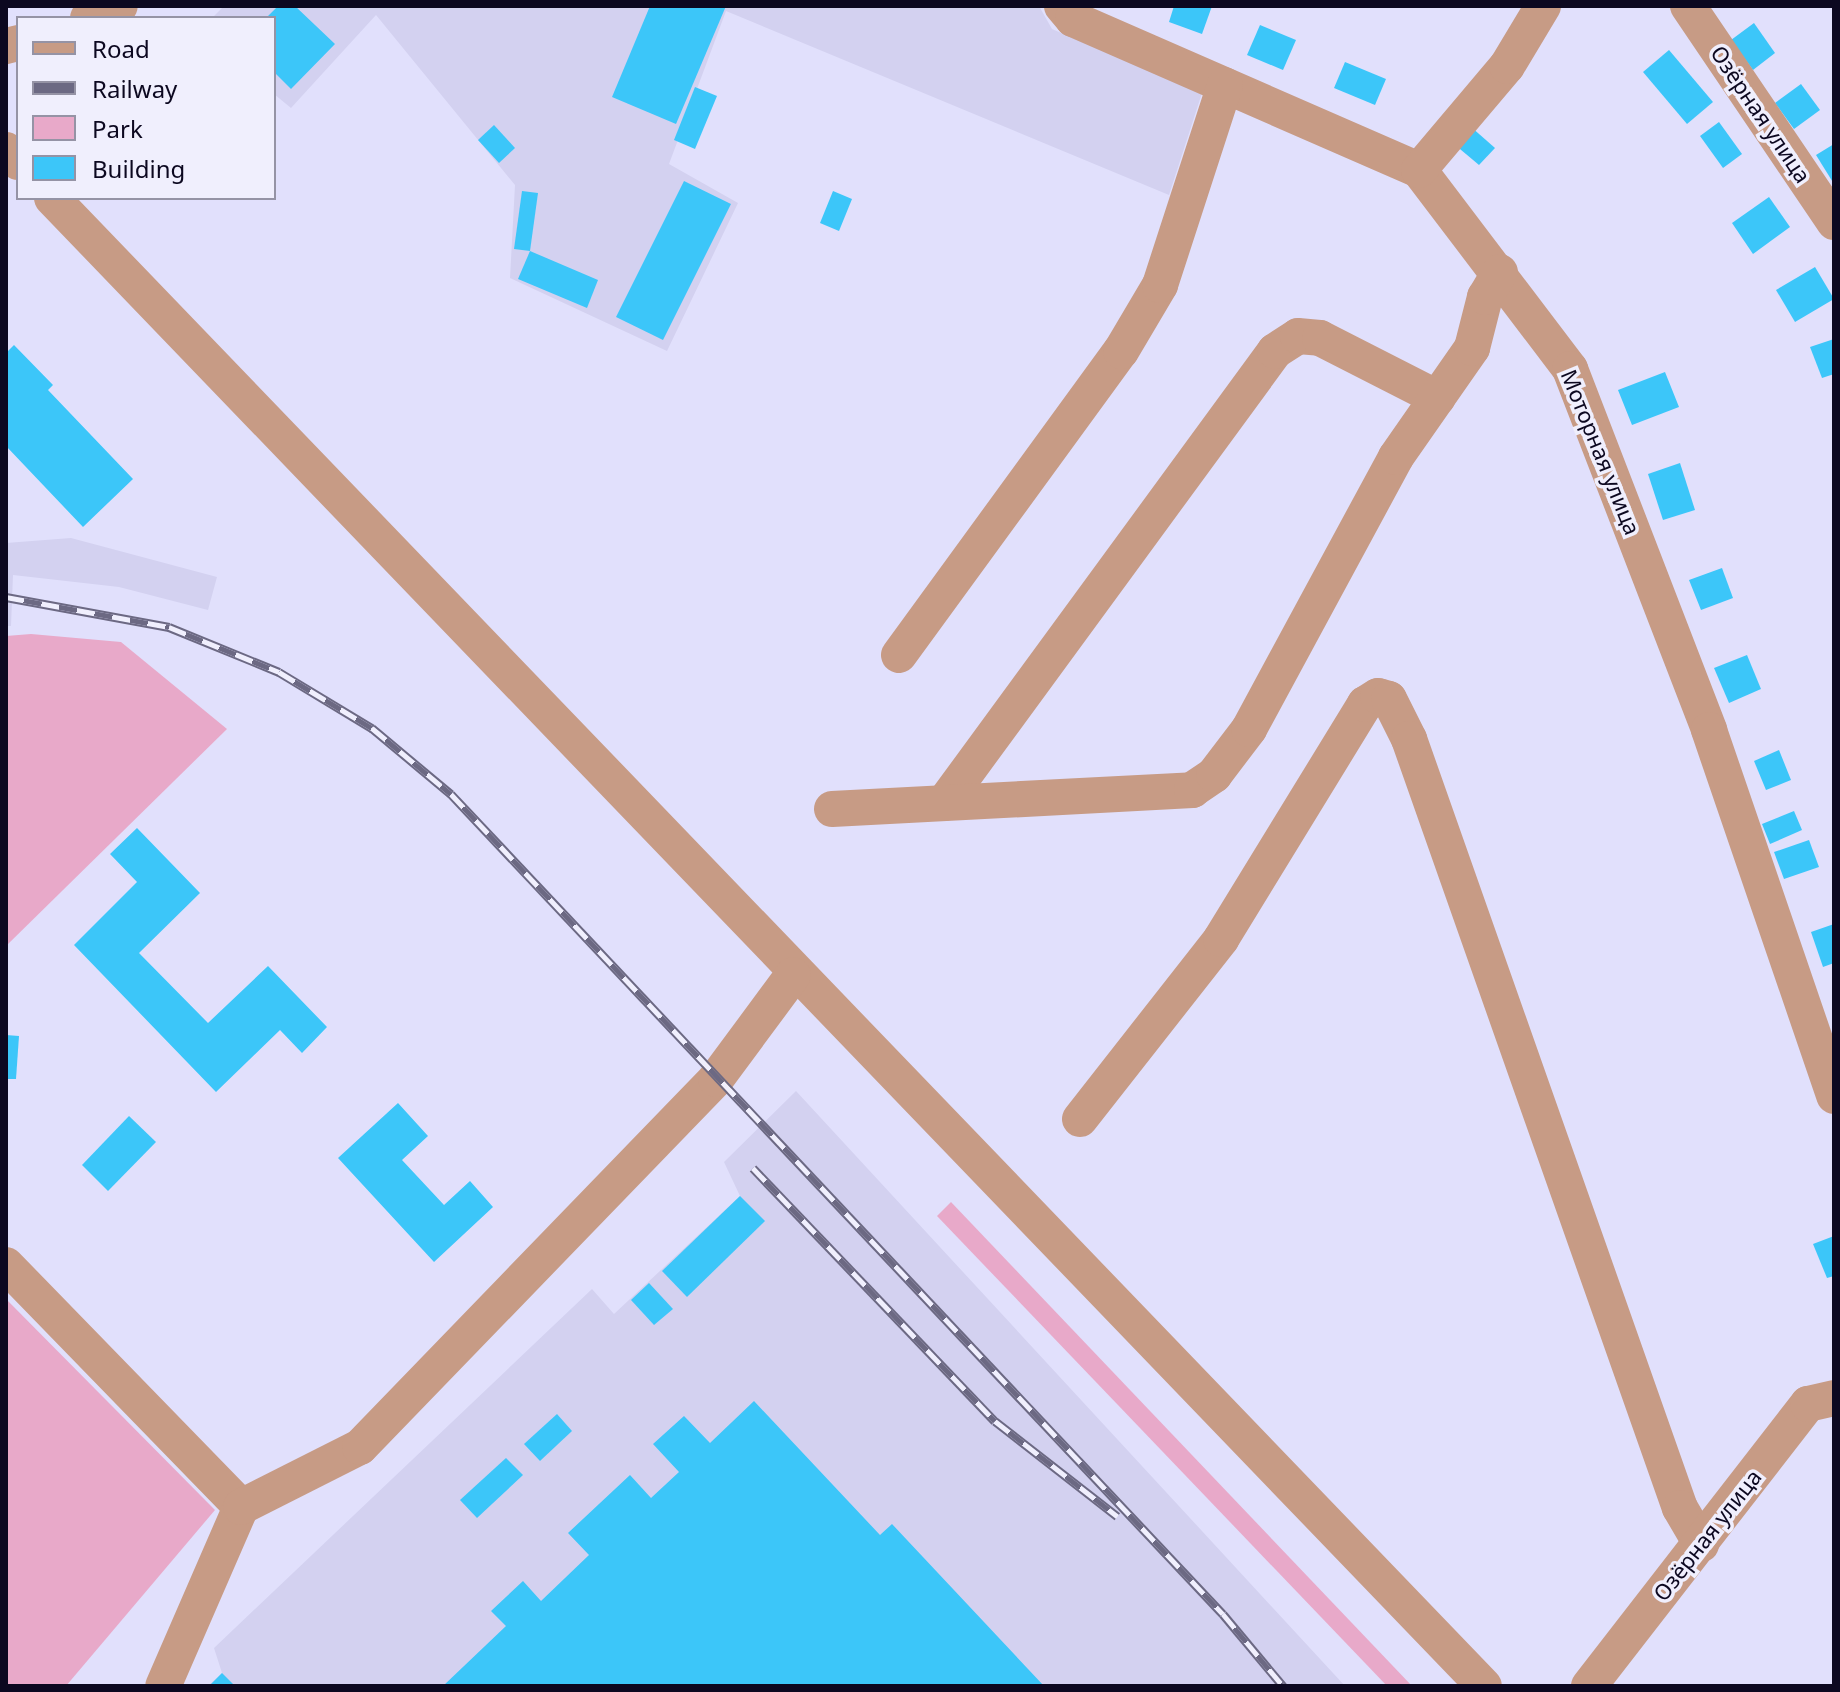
<!DOCTYPE html>
<meta charset="utf-8">
<style>
body{margin:0}
#map{position:relative;width:1840px;height:1692px;overflow:hidden;background:#e1e0fc;font-family:"Noto Sans",sans-serif}
div>[style]{position:absolute}
.built>*{inset:0;background:#d3d1f0}
.green>*{inset:0;background:#e8a9c9}
.building>*{inset:0;background:#3cc6f9}
.minor>*{height:36px;margin:-18px;padding:0 18px;transform-origin:18px;border-radius:18px;background:#c79b85}
.rail>*{height:9px;margin-top:-4.5px;transform-origin:0;background:repeating-linear-gradient(90deg,#f0effd 0 18px,#6c6983 0 36px);box-sizing:border-box;border-block:2px solid #6c6983}
span{translate:-50% -50%;white-space:nowrap;text-align:center;line-height:1.15;-webkit-text-stroke:7px #f0effd;paint-order:stroke}
.street-label{font-size:22px;color:#0c0820}
.frame{position:absolute;inset:0;border:8px solid #0c0820;pointer-events:none}
.legend{position:absolute;left:16px;top:16px;width:260px;height:184px;box-sizing:border-box;background:#f0effd;border:2px solid #9593a5;margin:0;padding:10px 14px;list-style:none;font-size:24px;color:#0c0820}
.legend li{display:flex;align-items:center;gap:16px;height:40px}
.legend b{width:40px;border:2px solid #9593a5}
</style>
<div id="map">
<div class="built">
<i style="clip-path:polygon(224px 6px,1039px 6px,1052px 29px,1202px 93px,1169px 195px,726px 11px,669px 164px,738px 203px,667px 351px,510px 278px,515px 185px,376px 15px,291px 108px,274px 94px,274px 18px,212px 18px)"></i>
<i style="clip-path:polygon(71px 538px,217px 577px,208px 610px,119px 587px,13px 575px,11px 626px,6px 626px,6px 543px)"></i>
<i style="clip-path:polygon(796px 1091px,1345px 1686px,208px 1686px,222px 1673px,214px 1648px,592px 1289px,614px 1314px,740px 1196px,724px 1162px)"></i>
</div>
<div class="green">
<i style="clip-path:polygon(31px 634px,121px 642px,227px 729px,6px 946px,6px 636px)"></i>
<i style="clip-path:polygon(951px 1202px,1412px 1686px,1387px 1686px,937px 1216px)"></i>
<i style="clip-path:polygon(6px 1299px,215px 1510px,66px 1686px,6px 1686px)"></i>
</div>
<div class="building">
<i style="clip-path:polygon(278px 6px,295px 6px,335px 44px,291px 89px,274px 72px,274px 18px,266px 18px)"></i>
<i style="clip-path:polygon(650px 6px,726px 6px,676px 124px,612px 97px)"></i>
<i style="clip-path:polygon(1174px 6px,1212px 6px,1202px 34px,1169px 22px)"></i>
<i style="clip-path:polygon(1754px 23px,1775px 53px,1753px 70px,1731px 40px)"></i>
<i style="clip-path:polygon(1260px 25px,1296px 40px,1283px 70px,1247px 55px)"></i>
<i style="clip-path:polygon(1669px 50px,1713px 102px,1687px 124px,1643px 72px)"></i>
<i style="clip-path:polygon(1345px 62px,1386px 79px,1375px 105px,1334px 88px)"></i>
<i style="clip-path:polygon(1801px 84px,1820px 110px,1794px 129px,1775px 103px)"></i>
<i style="clip-path:polygon(695px 87px,717px 96px,695px 149px,674px 140px)"></i>
<i style="clip-path:polygon(1719px 122px,1742px 154px,1723px 168px,1700px 136px)"></i>
<i style="clip-path:polygon(494px 125px,515px 148px,499px 163px,478px 140px)"></i>
<i style="clip-path:polygon(1470px 126px,1495px 148px,1479px 165px,1454px 144px)"></i>
<i style="clip-path:polygon(1834px 144px,1834px 184px,1816px 155px)"></i>
<i style="clip-path:polygon(684px 181px,731px 204px,663px 340px,616px 317px)"></i>
<i style="clip-path:polygon(522px 191px,538px 193px,530px 251px,514px 249px)"></i>
<i style="clip-path:polygon(833px 191px,852px 199px,839px 231px,820px 223px)"></i>
<i style="clip-path:polygon(1769px 197px,1790px 227px,1753px 254px,1732px 223px)"></i>
<i style="clip-path:polygon(530px 251px,598px 280px,587px 308px,518px 279px)"></i>
<i style="clip-path:polygon(1815px 267px,1834px 299px,1795px 322px,1776px 290px)"></i>
<i style="clip-path:polygon(1834px 339px,1834px 374px,1822px 378px,1810px 347px)"></i>
<i style="clip-path:polygon(14px 345px,53px 385px,48px 390px,133px 479px,83px 527px,6px 446px,6px 353px)"></i>
<i style="clip-path:polygon(1665px 372px,1679px 407px,1632px 425px,1618px 390px)"></i>
<i style="clip-path:polygon(1680px 463px,1695px 510px,1663px 520px,1648px 474px)"></i>
<i style="clip-path:polygon(1722px 568px,1733px 598px,1701px 610px,1689px 580px)"></i>
<i style="clip-path:polygon(1747px 655px,1761px 689px,1729px 703px,1714px 668px)"></i>
<i style="clip-path:polygon(1779px 750px,1791px 780px,1766px 790px,1754px 761px)"></i>
<i style="clip-path:polygon(1794px 811px,1802px 830px,1770px 844px,1762px 824px)"></i>
<i style="clip-path:polygon(137px 828px,200px 893px,139px 953px,208px 1023px,268px 966px,327px 1027px,302px 1053px,280px 1030px,216px 1092px,74px 945px,137px 882px,110px 854px)"></i>
<i style="clip-path:polygon(1809px 840px,1819px 867px,1784px 879px,1774px 852px)"></i>
<i style="clip-path:polygon(1834px 924px,1834px 963px,1823px 967px,1811px 932px)"></i>
<i style="clip-path:polygon(6px 1035px,19px 1036px,16px 1079px,6px 1079px)"></i>
<i style="clip-path:polygon(398px 1103px,428px 1136px,402px 1160px,444px 1205px,470px 1181px,493px 1207px,434px 1262px,338px 1158px)"></i>
<i style="clip-path:polygon(129px 1116px,156px 1142px,108px 1191px,82px 1165px)"></i>
<i style="clip-path:polygon(740px 1196px,765px 1221px,687px 1297px,662px 1271px)"></i>
<i style="clip-path:polygon(1834px 1236px,1834px 1276px,1827px 1278px,1813px 1244px)"></i>
<i style="clip-path:polygon(649px 1283px,673px 1309px,654px 1325px,631px 1300px)"></i>
<i style="clip-path:polygon(754px 1401px,880px 1535px,892px 1524px,1044px 1686px,443px 1686px,506px 1626px,491px 1611px,523px 1581px,541px 1601px,589px 1555px,568px 1533px,630px 1475px,651px 1498px,679px 1472px,653px 1444px,684px 1416px,710px 1443px)"></i>
<i style="clip-path:polygon(557px 1414px,572px 1431px,540px 1461px,524px 1444px)"></i>
<i style="clip-path:polygon(506px 1458px,523px 1475px,477px 1518px,460px 1500px)"></i>
<i style="clip-path:polygon(222px 1673px,235px 1686px,209px 1686px)"></i>
</div>
<div class="minor">
<i style="left:1062px;top:6px;width:17px;rotate:50deg"></i>
<i style="left:1073px;top:19px;width:378px;rotate:23.6deg"></i>
<i style="left:1419px;top:170px;width:250px;rotate:52.8deg"></i>
<i style="left:1570px;top:369px;width:387px;rotate:68.9deg"></i>
<i style="left:1709px;top:730px;width:387px;rotate:71.1deg"></i>
<i style="left:1688px;top:6px;width:261px;rotate:55.9deg"></i>
<i style="left:88px;top:18px;width:34px;rotate:-21deg"></i>
<i style="left:6px;top:46px;width:12px;rotate:-14deg"></i>
<i style="left:6px;top:150px;width:17px;rotate:45deg"></i>
<i style="left:1419px;top:170px;width:136px;rotate:-49.8deg"></i>
<i style="left:1507px;top:66px;width:70px;rotate:-59deg"></i>
<i style="left:52px;top:198px;width:2065px;rotate:46.1deg"></i>
<i style="left:899px;top:655px;width:376px;rotate:-53.9deg"></i>
<i style="left:1121px;top:351px;width:77px;rotate:-59.4deg"></i>
<i style="left:1160px;top:285px;width:210px;rotate:-72deg"></i>
<i style="left:944px;top:803px;width:560px;rotate:-53.78deg"></i>
<i style="left:1275px;top:351px;width:27px;rotate:-33deg"></i>
<i style="left:1298px;top:336px;width:22px;rotate:5deg"></i>
<i style="left:1320px;top:338px;width:132px;rotate:27deg"></i>
<i style="left:832px;top:809px;width:361px;rotate:-3deg"></i>
<i style="left:1192px;top:790px;width:27px;rotate:-34deg"></i>
<i style="left:1214px;top:775px;width:58px;rotate:-52.7deg"></i>
<i style="left:1249px;top:729px;width:309px;rotate:-61.6deg"></i>
<i style="left:1396px;top:457px;width:133px;rotate:-55.1deg"></i>
<i style="left:1472px;top:348px;width:53px;rotate:-75.7deg"></i>
<i style="left:1485px;top:297px;width:29px;rotate:-59deg"></i>
<i style="left:1080px;top:1119px;width:229px;rotate:-51.9deg"></i>
<i style="left:1221px;top:939px;width:276px;rotate:-58.5deg"></i>
<i style="left:1365px;top:704px;width:15px;rotate:-32deg"></i>
<i style="left:1378px;top:696px;width:11px;rotate:15deg"></i>
<i style="left:1389px;top:699px;width:45px;rotate:63.4deg"></i>
<i style="left:1409px;top:739px;width:815px;rotate:70.59deg"></i>
<i style="left:1680px;top:1508px;width:42px;rotate:59.7deg"></i>
<i style="left:6px;top:1265px;width:337px;rotate:45.8deg"></i>
<i style="left:241px;top:1507px;width:195px;rotate:113.5deg"></i>
<i style="left:241px;top:1507px;width:133px;rotate:-26.8deg"></i>
<i style="left:360px;top:1447px;width:512px;rotate:-45.95deg"></i>
<i style="left:716px;top:1079px;width:129px;rotate:-53.5deg"></i>
<i style="left:1589px;top:1686px;width:357px;rotate:-52.2deg"></i>
<i style="left:1808px;top:1404px;width:27px;rotate:-13deg"></i>
</div>
<div class="rail">
<i style="left:6px;top:597px;width:166px;rotate:10.4deg"></i>
<i style="left:169px;top:627px;width:119px;rotate:22.2deg"></i>
<i style="left:279px;top:672px;width:109px;rotate:31.1deg"></i>
<i style="left:372px;top:728px;width:103px;rotate:39.9deg"></i>
<i style="left:451px;top:794px;width:1126px;rotate:46.73deg"></i>
<i style="left:1223px;top:1614px;width:94px;rotate:50.2deg"></i>
<i style="left:753px;top:1168px;width:350px;rotate:46.3deg"></i>
<i style="left:995px;top:1421px;width:155px;rotate:37.9deg"></i>
</div>
<div class="street-label">
<span style="left:1761px;top:114px;rotate:56deg">Озёрная улица</span>
<span style="left:1601px;top:452px;rotate:68deg">Моторная улица</span>
<span style="left:1707px;top:1535px;rotate:-52deg">Озёрная улица</span>
</div>
<div class="frame"></div>
<ul class="legend">
<li><b style="height:10px;background:#c79b85"></b>Road</li>
<li><b style="height:10px;background:#6c6983"></b>Railway</li>
<li><b style="height:22px;background:#e8a9c9"></b>Park</li>
<li><b style="height:22px;background:#3cc6f9"></b>Building</li>
</ul>
</div>
